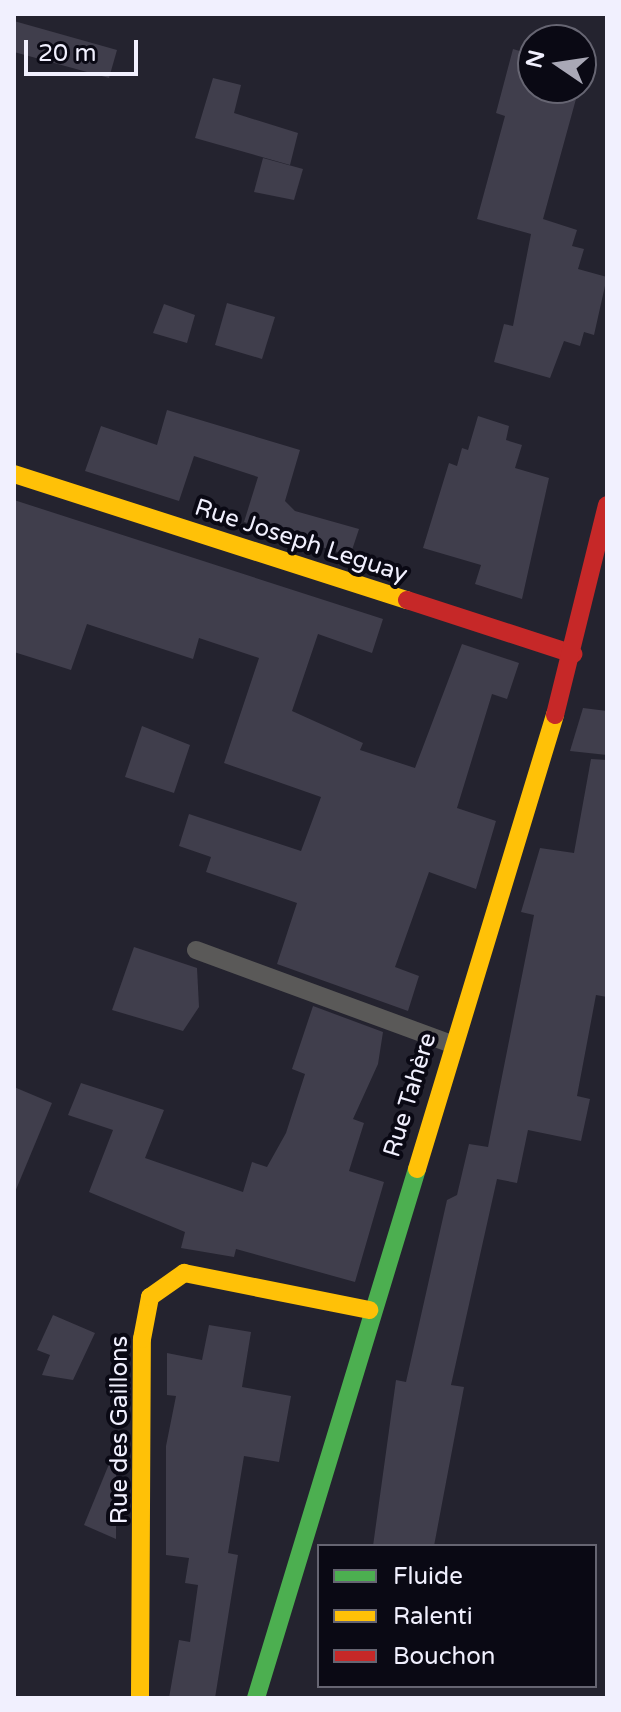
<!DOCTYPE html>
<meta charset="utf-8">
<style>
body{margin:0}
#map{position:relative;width:621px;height:1712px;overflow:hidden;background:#24232f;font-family:"Varela Round",sans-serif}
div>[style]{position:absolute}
.building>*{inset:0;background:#403e4c}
.lane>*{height:18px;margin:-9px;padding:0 9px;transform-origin:9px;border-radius:9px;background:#5a5958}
.fast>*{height:18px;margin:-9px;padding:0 9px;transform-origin:9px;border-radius:9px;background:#4caf50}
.slow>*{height:18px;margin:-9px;padding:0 9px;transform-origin:9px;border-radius:9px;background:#ffc107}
.jam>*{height:18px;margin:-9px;padding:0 9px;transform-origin:9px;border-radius:9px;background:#c62828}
span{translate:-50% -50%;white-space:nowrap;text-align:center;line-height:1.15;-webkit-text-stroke:8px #0a0914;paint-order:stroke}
.street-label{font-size:24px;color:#f1f0fe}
.frame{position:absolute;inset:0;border:16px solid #f1f0fe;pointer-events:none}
.legend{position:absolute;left:317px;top:1544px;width:280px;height:144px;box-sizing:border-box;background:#0a0914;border:2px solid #666572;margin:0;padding:10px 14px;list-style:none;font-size:24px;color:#f1f0fe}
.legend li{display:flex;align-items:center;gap:16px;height:40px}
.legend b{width:40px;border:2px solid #666572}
.north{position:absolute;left:517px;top:24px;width:80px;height:80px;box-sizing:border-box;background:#0a0914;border:2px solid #666572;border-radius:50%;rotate:283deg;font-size:22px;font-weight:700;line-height:32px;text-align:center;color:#f1f0fe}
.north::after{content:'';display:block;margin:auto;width:28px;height:36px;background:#a9a8b6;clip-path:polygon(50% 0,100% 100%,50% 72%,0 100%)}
.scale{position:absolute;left:24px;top:40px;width:114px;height:36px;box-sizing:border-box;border:4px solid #f1f0fe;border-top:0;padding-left:10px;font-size:24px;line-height:28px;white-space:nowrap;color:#f1f0fe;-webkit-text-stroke:6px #0a0914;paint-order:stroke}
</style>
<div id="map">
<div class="building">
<i style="clip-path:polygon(14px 21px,117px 50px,109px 78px,14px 52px)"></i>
<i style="clip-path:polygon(513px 49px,533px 55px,533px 88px,579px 88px,543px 219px,577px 230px,572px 246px,584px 249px,578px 269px,607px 277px,594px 335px,584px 332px,580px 346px,564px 341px,550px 378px,494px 362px,504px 324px,513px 326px,531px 234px,477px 219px,505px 116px,496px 113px)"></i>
<i style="clip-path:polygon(213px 78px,241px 85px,234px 113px,298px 133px,290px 165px,195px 138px)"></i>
<i style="clip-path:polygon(263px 158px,303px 169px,294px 200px,254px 192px)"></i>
<i style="clip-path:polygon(227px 303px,275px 317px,262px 359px,215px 345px)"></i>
<i style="clip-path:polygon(164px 304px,195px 315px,187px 343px,153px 333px)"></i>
<i style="clip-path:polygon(167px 410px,300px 450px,285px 501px,295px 511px,359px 529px,350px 556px,244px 522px,258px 477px,194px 456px,179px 501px,85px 471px,101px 426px,157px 445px)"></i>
<i style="clip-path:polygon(478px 416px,509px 426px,506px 440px,522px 445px,515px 468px,549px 478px,522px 599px,475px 584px,481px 565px,423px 548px,449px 463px,457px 466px,462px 448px,468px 450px)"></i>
<i style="clip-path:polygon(14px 500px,383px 619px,372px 653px,318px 634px,292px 711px,363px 743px,360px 750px,415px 768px,462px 644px,519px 663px,507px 699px,492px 694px,457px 808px,496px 821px,476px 889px,429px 872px,395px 967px,419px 976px,408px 1011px,277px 964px,297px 903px,206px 872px,211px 857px,179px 846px,189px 814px,301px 851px,321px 797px,224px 763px,259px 658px,199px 638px,193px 659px,87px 624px,71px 670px,14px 652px)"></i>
<i style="clip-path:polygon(583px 708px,607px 711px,607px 755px,570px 751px)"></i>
<i style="clip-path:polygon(142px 726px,190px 745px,174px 793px,125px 777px)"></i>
<i style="clip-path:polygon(591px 759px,607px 760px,607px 997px,596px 995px,577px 1096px,590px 1099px,581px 1141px,528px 1130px,517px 1183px,497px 1179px,451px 1385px,464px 1387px,434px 1546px,373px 1546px,396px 1380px,406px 1382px,447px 1200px,457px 1195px,469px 1144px,488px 1147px,534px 915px,521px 912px,540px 848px,574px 853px)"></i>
<i style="clip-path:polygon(134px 947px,197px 968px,199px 1007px,183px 1031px,112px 1010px)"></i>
<i style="clip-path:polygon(313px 1006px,383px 1032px,378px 1064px,353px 1119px,364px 1123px,349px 1171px,384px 1182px,355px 1282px,236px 1249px,234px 1257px,181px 1248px,185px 1232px,89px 1192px,113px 1130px,68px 1115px,81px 1083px,164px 1110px,145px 1158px,243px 1192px,252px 1162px,267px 1167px,286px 1133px,305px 1074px,292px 1069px)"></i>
<i style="clip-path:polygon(14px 1087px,52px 1103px,15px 1192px,14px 1192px)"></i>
<i style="clip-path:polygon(53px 1315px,95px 1333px,73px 1380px,42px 1375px,50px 1355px,37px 1350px)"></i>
<i style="clip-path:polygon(209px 1325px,251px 1332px,242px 1387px,291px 1396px,279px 1462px,244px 1456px,228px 1553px,238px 1555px,215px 1698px,169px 1698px,179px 1640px,190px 1642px,198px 1585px,185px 1583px,189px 1558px,166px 1555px,166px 1446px,176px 1396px,167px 1395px,167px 1353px,202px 1360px)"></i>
<i style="clip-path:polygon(116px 1447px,116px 1539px,84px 1525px)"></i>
</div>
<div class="lane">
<i style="left:196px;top:950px;width:272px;rotate:20.2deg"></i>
</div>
<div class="fast">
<i style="left:256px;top:1698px;width:553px;rotate:-73.07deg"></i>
</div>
<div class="slow">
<i style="left:14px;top:474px;width:413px;rotate:17.8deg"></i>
<i style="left:417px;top:1169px;width:475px;rotate:-73.1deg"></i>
<i style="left:140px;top:1698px;width:359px;rotate:-89.7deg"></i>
<i style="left:142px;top:1339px;width:43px;rotate:-79.2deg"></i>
<i style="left:150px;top:1297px;width:42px;rotate:-35.2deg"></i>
<i style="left:184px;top:1273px;width:189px;rotate:11.3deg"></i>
</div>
<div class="jam">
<i style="left:407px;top:600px;width:175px;rotate:18deg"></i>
<i style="left:555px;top:715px;width:216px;rotate:-76.1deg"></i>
</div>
<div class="street-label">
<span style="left:301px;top:541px;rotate:18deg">Rue Joseph Leguay</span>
<span style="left:410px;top:1095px;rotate:-73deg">Rue Tahère</span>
<span style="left:120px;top:1430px;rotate:-90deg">Rue des Gaillons</span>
</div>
<div class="frame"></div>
<ul class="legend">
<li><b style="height:10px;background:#4caf50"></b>Fluide</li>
<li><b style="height:10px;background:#ffc107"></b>Ralenti</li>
<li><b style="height:10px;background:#c62828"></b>Bouchon</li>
</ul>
<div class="north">N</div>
<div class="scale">20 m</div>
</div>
